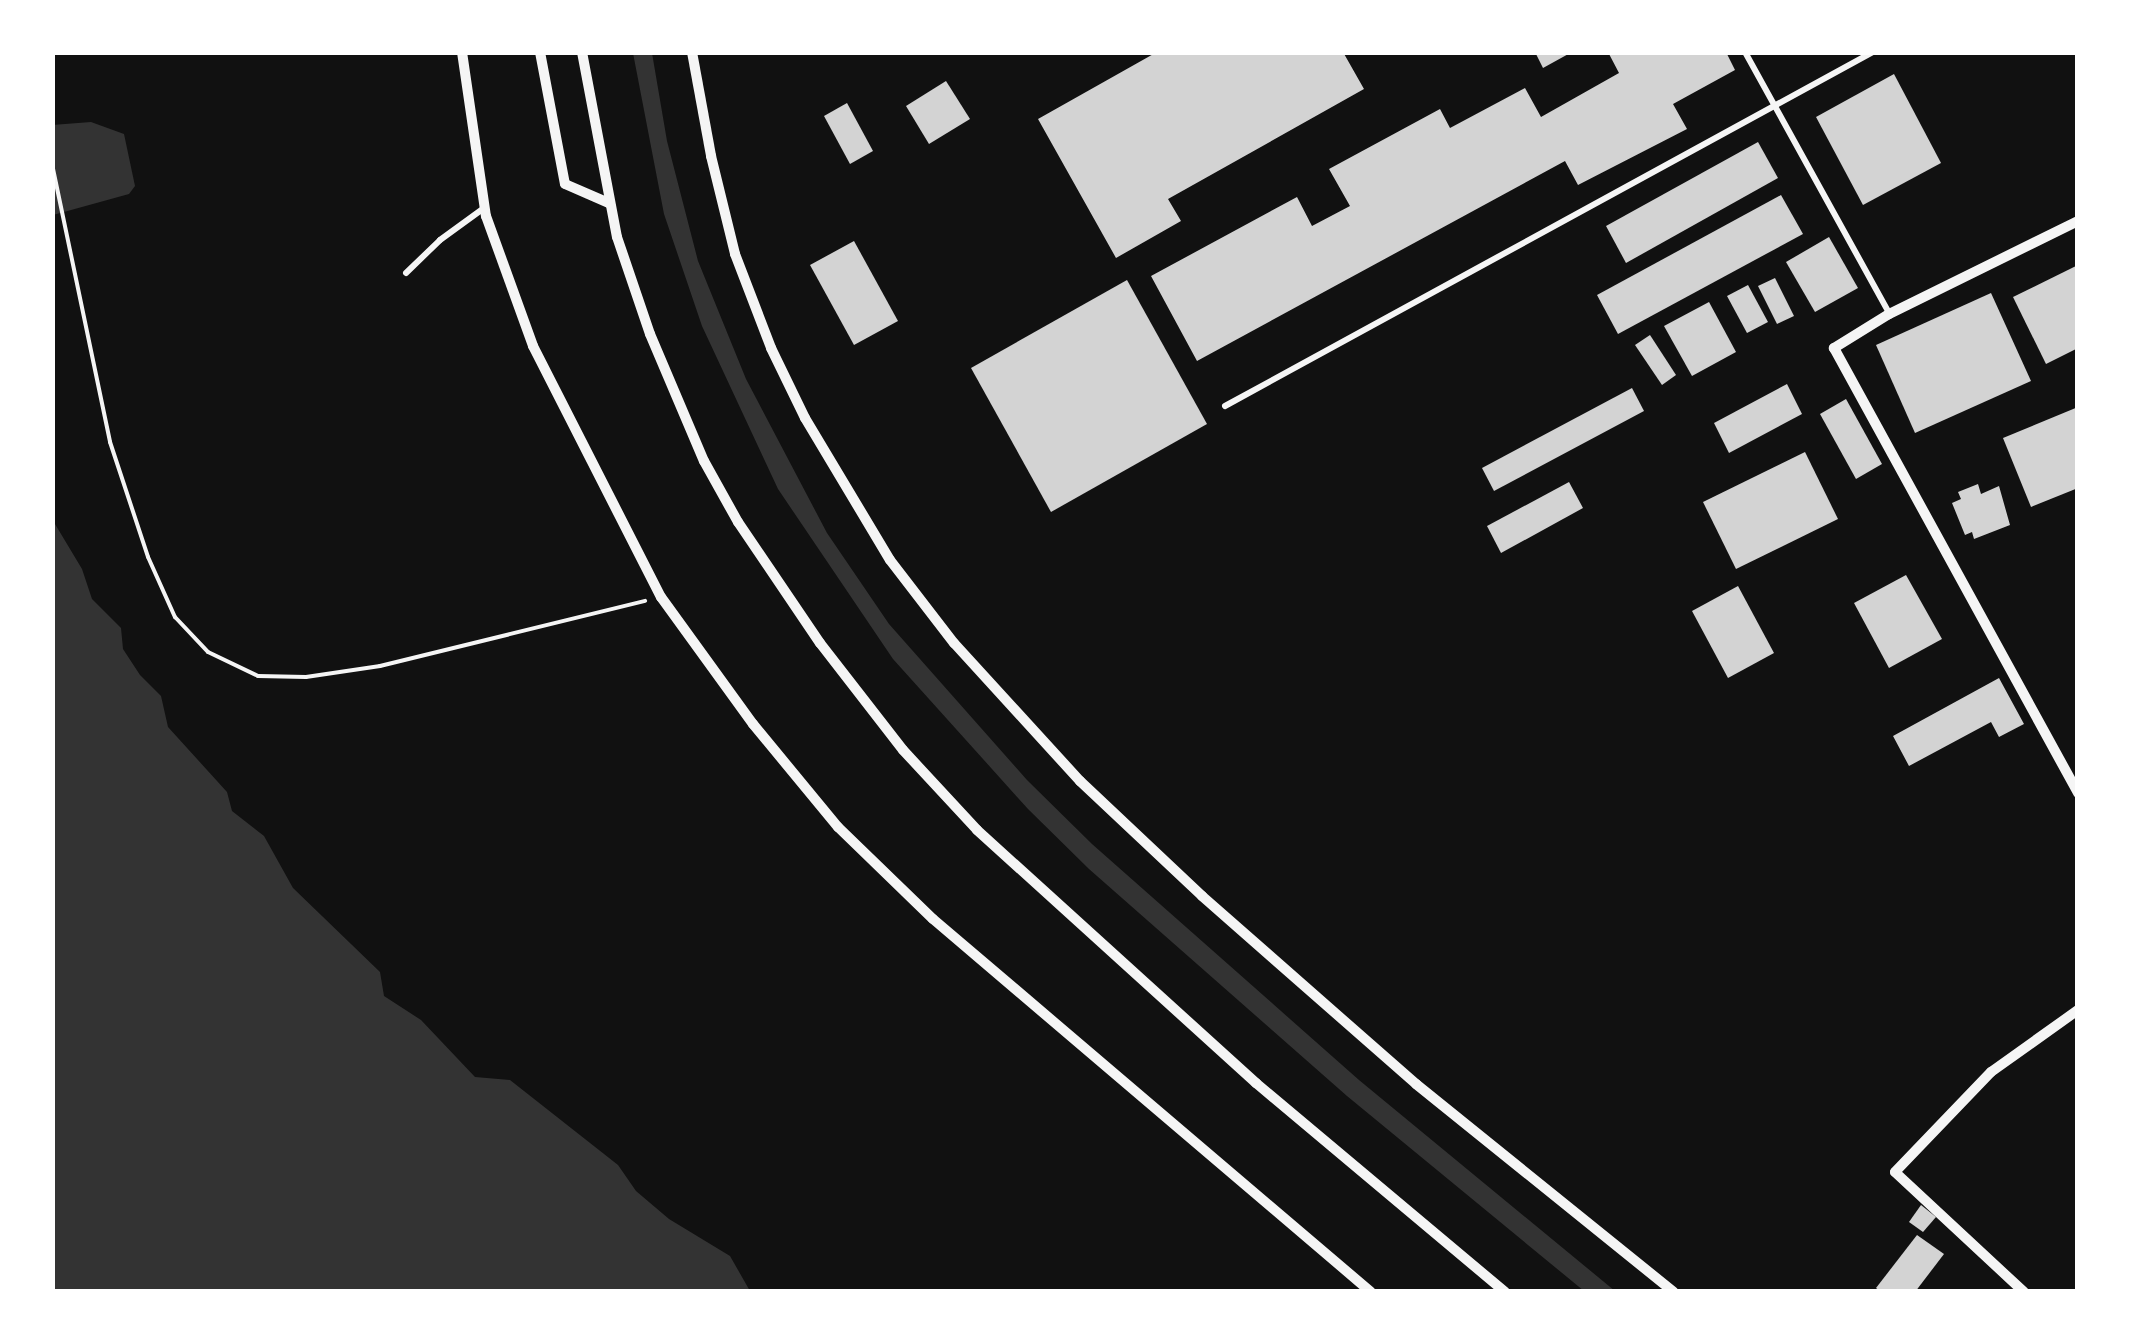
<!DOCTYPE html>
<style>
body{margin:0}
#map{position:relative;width:2130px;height:1344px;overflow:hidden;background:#111;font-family:"PT Serif",serif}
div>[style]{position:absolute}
.water>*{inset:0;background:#333}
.building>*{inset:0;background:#d3d3d3}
.path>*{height:4px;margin:-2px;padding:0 2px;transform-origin:2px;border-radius:2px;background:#f5f5f5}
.service>*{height:6px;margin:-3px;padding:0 3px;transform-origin:3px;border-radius:3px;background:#f5f5f5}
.minor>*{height:10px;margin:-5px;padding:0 5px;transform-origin:5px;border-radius:5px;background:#f5f5f5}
span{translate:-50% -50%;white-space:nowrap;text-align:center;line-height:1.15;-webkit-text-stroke:8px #fff;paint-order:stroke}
.frame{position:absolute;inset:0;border:55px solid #fff;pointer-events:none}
</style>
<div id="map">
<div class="water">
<i style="clip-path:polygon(633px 53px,652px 53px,667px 141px,698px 261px,746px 379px,827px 533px,889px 624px,1027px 780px,1092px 844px,1359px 1080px,1615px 1291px,1584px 1291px,1347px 1096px,1089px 869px,1028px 809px,893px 659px,778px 489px,702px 326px,664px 214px)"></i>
<i style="clip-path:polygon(91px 122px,124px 134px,135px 186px,129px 194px,53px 215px,52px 125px)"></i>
<i style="clip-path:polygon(52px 519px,82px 569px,92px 599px,121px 628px,123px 649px,140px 675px,161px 696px,168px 727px,227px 792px,232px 811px,264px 836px,293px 888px,380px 972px,384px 996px,421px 1020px,475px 1077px,510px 1080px,618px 1165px,636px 1191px,669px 1219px,730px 1256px,750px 1291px,53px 1291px)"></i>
</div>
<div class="building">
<i style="clip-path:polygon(1157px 52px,1343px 52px,1364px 89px,1168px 199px,1181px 221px,1116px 258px,1038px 119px)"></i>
<i style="clip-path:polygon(1535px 52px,1572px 52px,1543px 68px)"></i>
<i style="clip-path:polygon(1608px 52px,1726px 52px,1735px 70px,1673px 104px,1687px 129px,1578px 185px,1565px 161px,1197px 361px,1151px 276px,1297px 197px,1312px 226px,1350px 206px,1329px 169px,1440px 109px,1450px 128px,1525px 88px,1541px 117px,1619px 73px)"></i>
<i style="clip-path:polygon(1894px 74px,1941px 163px,1863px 205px,1816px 117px)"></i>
<i style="clip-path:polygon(946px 81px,970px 119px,929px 144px,906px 106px)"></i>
<i style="clip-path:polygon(847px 103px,873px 151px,850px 164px,824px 116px)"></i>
<i style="clip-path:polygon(1758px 142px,1778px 178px,1626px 263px,1606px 226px)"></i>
<i style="clip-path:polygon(1781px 195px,1803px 234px,1618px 334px,1597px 295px)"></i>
<i style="clip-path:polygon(1829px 237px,1858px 288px,1815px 312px,1786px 262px)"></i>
<i style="clip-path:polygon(854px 241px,898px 321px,854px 345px,810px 265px)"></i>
<i style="clip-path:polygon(2078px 265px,2078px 348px,2046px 364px,2013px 297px)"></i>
<i style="clip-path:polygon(1775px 278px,1794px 316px,1777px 324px,1758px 286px)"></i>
<i style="clip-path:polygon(1127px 280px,1207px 424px,1051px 512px,971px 368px)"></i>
<i style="clip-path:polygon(1748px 285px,1768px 322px,1747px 333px,1727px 296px)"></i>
<i style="clip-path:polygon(1991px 293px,2031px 381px,1915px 433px,1876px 345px)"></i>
<i style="clip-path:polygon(1709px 302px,1736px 352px,1692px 376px,1664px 326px)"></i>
<i style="clip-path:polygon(1650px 335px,1676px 375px,1662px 385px,1635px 345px)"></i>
<i style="clip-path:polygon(1787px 384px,1802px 414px,1729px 453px,1714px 423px)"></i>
<i style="clip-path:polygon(1632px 388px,1644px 411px,1494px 491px,1482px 468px)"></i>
<i style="clip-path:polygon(1846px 399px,1882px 464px,1856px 479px,1820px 414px)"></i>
<i style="clip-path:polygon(2078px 407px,2078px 488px,2031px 507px,2003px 438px)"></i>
<i style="clip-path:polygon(1805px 452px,1838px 519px,1736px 569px,1703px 502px)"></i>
<i style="clip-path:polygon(1569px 482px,1583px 508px,1501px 553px,1487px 526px)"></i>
<i style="clip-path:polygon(1978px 484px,1981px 494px,1999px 486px,2010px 525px,1974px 539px,1972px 532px,1965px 535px,1952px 503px,1961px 499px,1958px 492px)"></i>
<i style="clip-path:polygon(1906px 575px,1942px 639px,1889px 668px,1854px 603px)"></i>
<i style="clip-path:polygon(1738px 586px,1774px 653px,1728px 678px,1692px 611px)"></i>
<i style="clip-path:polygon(1999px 678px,2024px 724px,1999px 737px,1991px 722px,1909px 766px,1893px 736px)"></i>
<i style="clip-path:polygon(1921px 1205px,1936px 1217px,1923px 1232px,1909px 1222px)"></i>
<i style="clip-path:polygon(1917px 1235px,1944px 1254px,1915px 1292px,1881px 1292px,1876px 1288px)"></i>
</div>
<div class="path">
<i style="left:52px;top:164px;width:284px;rotate:78.2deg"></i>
<i style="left:110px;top:442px;width:121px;rotate:71.7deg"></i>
<i style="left:148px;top:557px;width:66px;rotate:65.8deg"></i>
<i style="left:175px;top:617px;width:48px;rotate:46.7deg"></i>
<i style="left:208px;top:652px;width:55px;rotate:25.6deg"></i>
<i style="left:258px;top:676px;width:48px;rotate:1.2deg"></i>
<i style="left:306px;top:677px;width:75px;rotate:-8.5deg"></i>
<i style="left:380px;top:666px;width:273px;rotate:-13.8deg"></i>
</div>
<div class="service">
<i style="left:1745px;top:52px;width:298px;rotate:61.1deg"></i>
<i style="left:406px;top:273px;width:47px;rotate:-44.1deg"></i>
<i style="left:440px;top:240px;width:54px;rotate:-36deg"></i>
<i style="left:1225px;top:406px;width:738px;rotate:-28.65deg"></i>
</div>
<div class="minor">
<i style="left:462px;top:52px;width:166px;rotate:81.7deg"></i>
<i style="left:486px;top:216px;width:138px;rotate:70.1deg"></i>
<i style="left:533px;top:346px;width:282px;rotate:63deg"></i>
<i style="left:661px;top:597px;width:157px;rotate:54.1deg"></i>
<i style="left:753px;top:724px;width:134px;rotate:50.5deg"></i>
<i style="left:838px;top:827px;width:132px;rotate:44.1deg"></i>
<i style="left:933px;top:919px;width:575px;rotate:40.42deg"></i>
<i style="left:540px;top:52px;width:134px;rotate:79.3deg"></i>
<i style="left:565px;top:184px;width:48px;rotate:23.4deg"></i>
<i style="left:582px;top:52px;width:188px;rotate:79.3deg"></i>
<i style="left:617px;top:237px;width:102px;rotate:71.2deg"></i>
<i style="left:650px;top:334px;width:138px;rotate:67deg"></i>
<i style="left:704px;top:461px;width:70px;rotate:60.9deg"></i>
<i style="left:738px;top:522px;width:146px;rotate:55.9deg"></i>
<i style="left:820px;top:643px;width:135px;rotate:52.2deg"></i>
<i style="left:903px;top:750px;width:109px;rotate:47.2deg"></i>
<i style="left:977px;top:830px;width:377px;rotate:42.2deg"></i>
<i style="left:1256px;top:1083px;width:325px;rotate:40deg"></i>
<i style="left:692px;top:52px;width:106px;rotate:79.6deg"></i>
<i style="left:711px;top:156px;width:101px;rotate:76.2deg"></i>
<i style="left:735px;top:254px;width:101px;rotate:69deg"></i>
<i style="left:771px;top:348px;width:78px;rotate:64.1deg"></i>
<i style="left:805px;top:418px;width:165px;rotate:59.1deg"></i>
<i style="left:890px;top:560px;width:105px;rotate:52.4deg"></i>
<i style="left:954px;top:643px;width:187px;rotate:47.6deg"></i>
<i style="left:1080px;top:781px;width:168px;rotate:43.3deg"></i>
<i style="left:1202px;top:896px;width:285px;rotate:41.3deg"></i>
<i style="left:1416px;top:1084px;width:331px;rotate:38.9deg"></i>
<i style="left:2078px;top:221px;width:211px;rotate:153.8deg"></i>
<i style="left:1889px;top:314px;width:65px;rotate:148.3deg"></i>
<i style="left:1834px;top:348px;width:508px;rotate:61.26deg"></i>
<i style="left:2024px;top:1292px;width:176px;rotate:-137.1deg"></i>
<i style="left:1895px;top:1172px;width:139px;rotate:-46.2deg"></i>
<i style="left:1991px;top:1072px;width:107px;rotate:-35.5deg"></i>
</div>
<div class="frame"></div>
</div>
